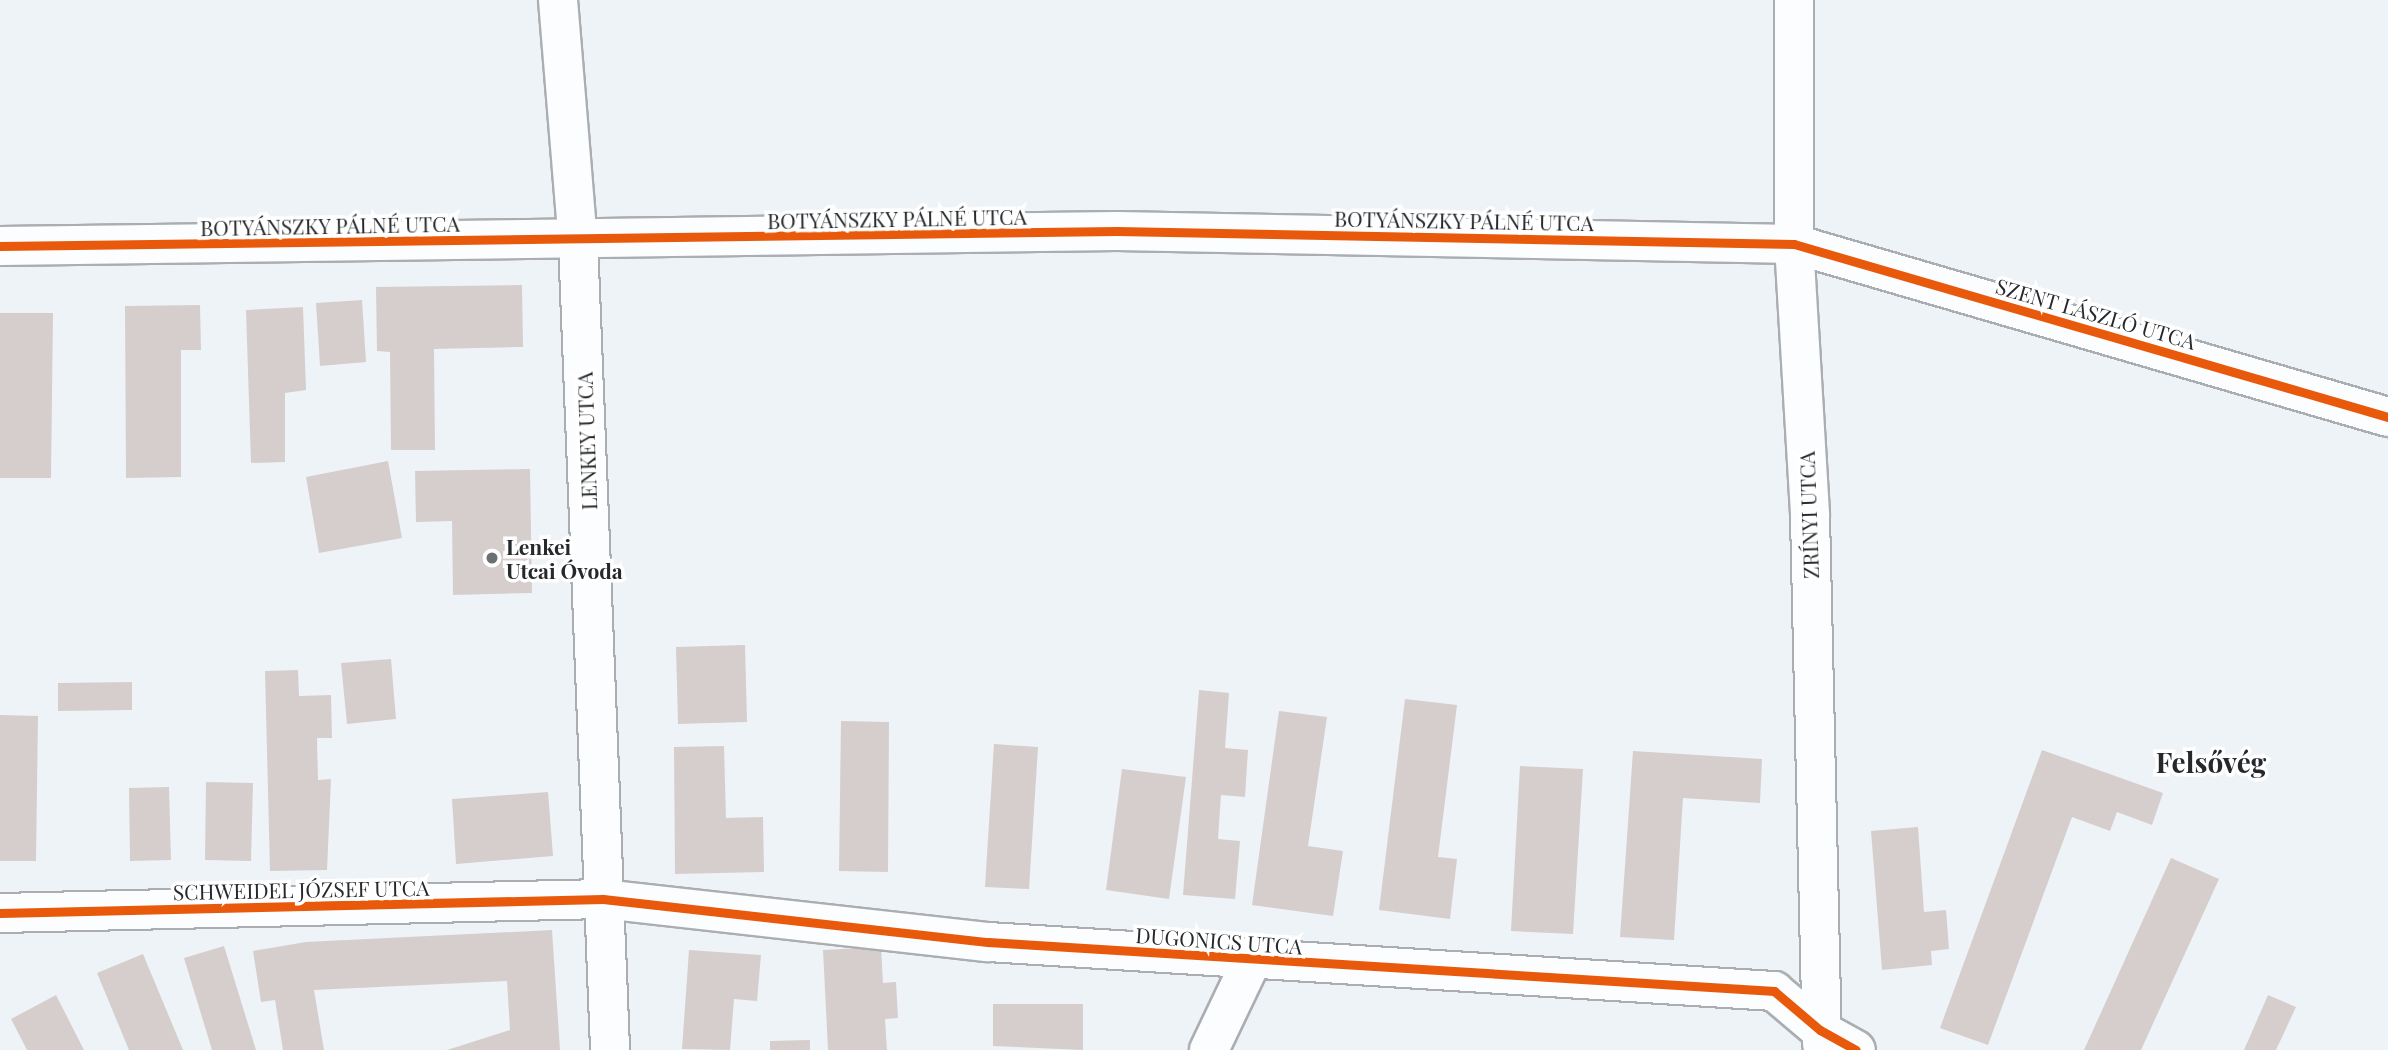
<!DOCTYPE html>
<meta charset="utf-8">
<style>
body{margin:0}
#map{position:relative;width:2388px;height:1050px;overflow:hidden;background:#eef3f8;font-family:"Playfair Display",serif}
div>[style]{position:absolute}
.building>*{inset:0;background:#d6cecc}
.roads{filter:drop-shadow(2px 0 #aaaeb2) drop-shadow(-2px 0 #aaaeb2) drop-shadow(0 2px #aaaeb2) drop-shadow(0 -2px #aaaeb2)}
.minor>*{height:38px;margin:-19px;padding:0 19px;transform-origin:19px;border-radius:19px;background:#fcfdfe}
.cycleway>*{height:9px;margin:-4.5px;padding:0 4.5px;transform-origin:4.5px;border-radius:4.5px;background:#e8590c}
.dots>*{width:19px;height:19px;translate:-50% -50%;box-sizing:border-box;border:4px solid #fff;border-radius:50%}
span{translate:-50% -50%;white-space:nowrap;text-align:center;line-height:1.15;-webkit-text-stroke:7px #fff;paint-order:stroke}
.street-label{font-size:21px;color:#26292c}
.poi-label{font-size:21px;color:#26292c;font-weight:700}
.left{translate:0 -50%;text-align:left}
.district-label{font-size:28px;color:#26292c;font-weight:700}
</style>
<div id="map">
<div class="building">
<i style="clip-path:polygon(522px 285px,523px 347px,434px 349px,435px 450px,391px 450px,390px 352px,377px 351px,376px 287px)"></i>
<i style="clip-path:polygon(362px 300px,366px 362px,320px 366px,316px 303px)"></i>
<i style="clip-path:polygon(200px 305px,201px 350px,181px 350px,181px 477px,126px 478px,125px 306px)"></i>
<i style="clip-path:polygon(303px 307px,306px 390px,285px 393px,285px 462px,251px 463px,246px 310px)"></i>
<i style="clip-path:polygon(0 313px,53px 313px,51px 478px,0 478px)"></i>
<i style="clip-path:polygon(388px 461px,402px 538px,319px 553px,306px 477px)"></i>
<i style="clip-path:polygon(530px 469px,532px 593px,453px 595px,452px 521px,416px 522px,415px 471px)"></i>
<i style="clip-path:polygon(745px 645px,747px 722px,678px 724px,676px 647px)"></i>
<i style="clip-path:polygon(391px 659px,396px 719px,347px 724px,341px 663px)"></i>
<i style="clip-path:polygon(298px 670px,299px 696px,331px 695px,332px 738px,317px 738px,318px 780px,331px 779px,327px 870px,270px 871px,265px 671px)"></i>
<i style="clip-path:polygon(132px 682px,132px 710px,58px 711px,58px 683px)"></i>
<i style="clip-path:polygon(1199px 690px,1229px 693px,1225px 748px,1248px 750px,1245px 797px,1221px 795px,1218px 839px,1240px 841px,1235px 899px,1183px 895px)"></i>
<i style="clip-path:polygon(1405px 699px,1457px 705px,1438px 857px,1457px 859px,1450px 919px,1379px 910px)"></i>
<i style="clip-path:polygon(1279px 711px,1327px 717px,1308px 846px,1343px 851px,1333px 916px,1252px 905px)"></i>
<i style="clip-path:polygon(0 715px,38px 716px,36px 861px,0 861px)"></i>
<i style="clip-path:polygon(841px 721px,889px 722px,888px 872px,839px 871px)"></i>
<i style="clip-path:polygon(994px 744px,1038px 747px,1029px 889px,985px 887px)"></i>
<i style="clip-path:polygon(724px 746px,726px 818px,763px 817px,764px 872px,675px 874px,674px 747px)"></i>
<i style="clip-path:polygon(2042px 750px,2163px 793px,2152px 825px,2117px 812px,2110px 831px,2072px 817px,1988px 1045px,1940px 1028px)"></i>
<i style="clip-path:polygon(1633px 751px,1762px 759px,1760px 803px,1683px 798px,1674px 940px,1620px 937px)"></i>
<i style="clip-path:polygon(1520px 766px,1583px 769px,1573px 934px,1511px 931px)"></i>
<i style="clip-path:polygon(1122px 769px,1186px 777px,1169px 899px,1106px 890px)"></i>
<i style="clip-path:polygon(206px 782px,253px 783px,251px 861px,205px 860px)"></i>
<i style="clip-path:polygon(169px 787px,171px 860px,130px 861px,129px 788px)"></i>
<i style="clip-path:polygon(548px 792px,553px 856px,456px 864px,452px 799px)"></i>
<i style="clip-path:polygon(1918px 827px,1924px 912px,1946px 910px,1949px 949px,1931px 951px,1932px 965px,1882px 970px,1871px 831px)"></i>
<i style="clip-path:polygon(2171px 858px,2219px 879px,2141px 1050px,2084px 1050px)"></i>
<i style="clip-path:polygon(552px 930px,560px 1050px,447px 1050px,510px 1030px,507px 981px,314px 990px,324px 1050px,283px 1050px,275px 1000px,261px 1002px,253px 951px,306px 942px)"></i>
<i style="clip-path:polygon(224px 946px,256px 1050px,212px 1050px,184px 958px)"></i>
<i style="clip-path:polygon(881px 947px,883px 983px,896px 982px,898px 1018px,885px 1019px,887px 1050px,828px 1050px,823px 950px)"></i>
<i style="clip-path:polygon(689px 950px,761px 955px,757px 1001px,734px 999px,730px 1050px,682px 1049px)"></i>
<i style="clip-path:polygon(143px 954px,183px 1050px,129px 1050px,97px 973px)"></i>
<i style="clip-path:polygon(56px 995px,84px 1050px,27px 1050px,11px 1019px)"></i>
<i style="clip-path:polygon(2268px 995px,2296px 1007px,2276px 1050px,2244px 1050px)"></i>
<i style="clip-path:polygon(993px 1004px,1083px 1004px,1083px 1050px,993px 1046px)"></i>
<i style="clip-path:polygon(810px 1040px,810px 1050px,770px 1050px,770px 1041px)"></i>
</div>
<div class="roads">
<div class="minor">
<i style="left:558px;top:0;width:242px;rotate:85.3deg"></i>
<i style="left:578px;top:241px;width:810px;rotate:87.73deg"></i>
<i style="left:1794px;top:0;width:244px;rotate:90deg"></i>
<i style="left:1794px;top:244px;width:272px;rotate:86.6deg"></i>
<i style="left:1810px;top:516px;width:528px;rotate:88.7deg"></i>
<i style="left:0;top:246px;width:1117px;rotate:-0.77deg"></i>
<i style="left:1117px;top:231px;width:677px;rotate:1.1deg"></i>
<i style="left:1794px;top:244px;width:619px;rotate:16.24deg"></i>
<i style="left:0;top:913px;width:603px;rotate:-1.33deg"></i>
<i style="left:603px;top:899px;width:387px;rotate:6.4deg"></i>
<i style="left:988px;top:942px;width:788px;rotate:3.57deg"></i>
<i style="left:1774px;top:991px;width:60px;rotate:40.3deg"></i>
<i style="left:1820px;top:1030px;width:41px;rotate:29.1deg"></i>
<i style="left:1209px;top:1050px;width:100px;rotate:-64.5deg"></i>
</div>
</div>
<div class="cycleway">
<i style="left:0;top:246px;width:1117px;rotate:-0.77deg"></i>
<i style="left:1117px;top:231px;width:677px;rotate:1.1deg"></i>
<i style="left:1794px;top:244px;width:619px;rotate:16.24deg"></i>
<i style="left:0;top:913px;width:603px;rotate:-1.33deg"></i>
<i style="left:603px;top:899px;width:387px;rotate:6.4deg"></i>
<i style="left:988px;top:942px;width:788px;rotate:3.57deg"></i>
<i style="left:1774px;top:991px;width:60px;rotate:40.3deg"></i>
<i style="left:1820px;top:1030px;width:41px;rotate:29.1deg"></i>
</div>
<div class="dots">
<i style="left:492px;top:558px;background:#6c7073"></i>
</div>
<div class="street-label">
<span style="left:897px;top:218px;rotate:-1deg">BOTYÁNSZKY PÁLNÉ UTCA</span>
<span style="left:1464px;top:220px;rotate:1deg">BOTYÁNSZKY PÁLNÉ UTCA</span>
<span style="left:330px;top:225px;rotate:-1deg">BOTYÁNSZKY PÁLNÉ UTCA</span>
<span style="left:2096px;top:313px;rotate:16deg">SZENT LÁSZLÓ UTCA</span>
<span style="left:586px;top:441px;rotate:-92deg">LENKEY UTCA</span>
<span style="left:1808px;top:515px;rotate:-92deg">ZRÍNYI UTCA</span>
<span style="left:301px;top:889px;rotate:-1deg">SCHWEIDEL JÓZSEF UTCA</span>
<span style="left:1219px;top:940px;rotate:4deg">DUGONICS UTCA</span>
</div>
<div class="poi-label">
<span class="left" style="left:506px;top:558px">Lenkei<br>Utcai Óvoda</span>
</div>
<div class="district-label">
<span style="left:2211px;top:762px">Felsővég</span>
</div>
</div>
